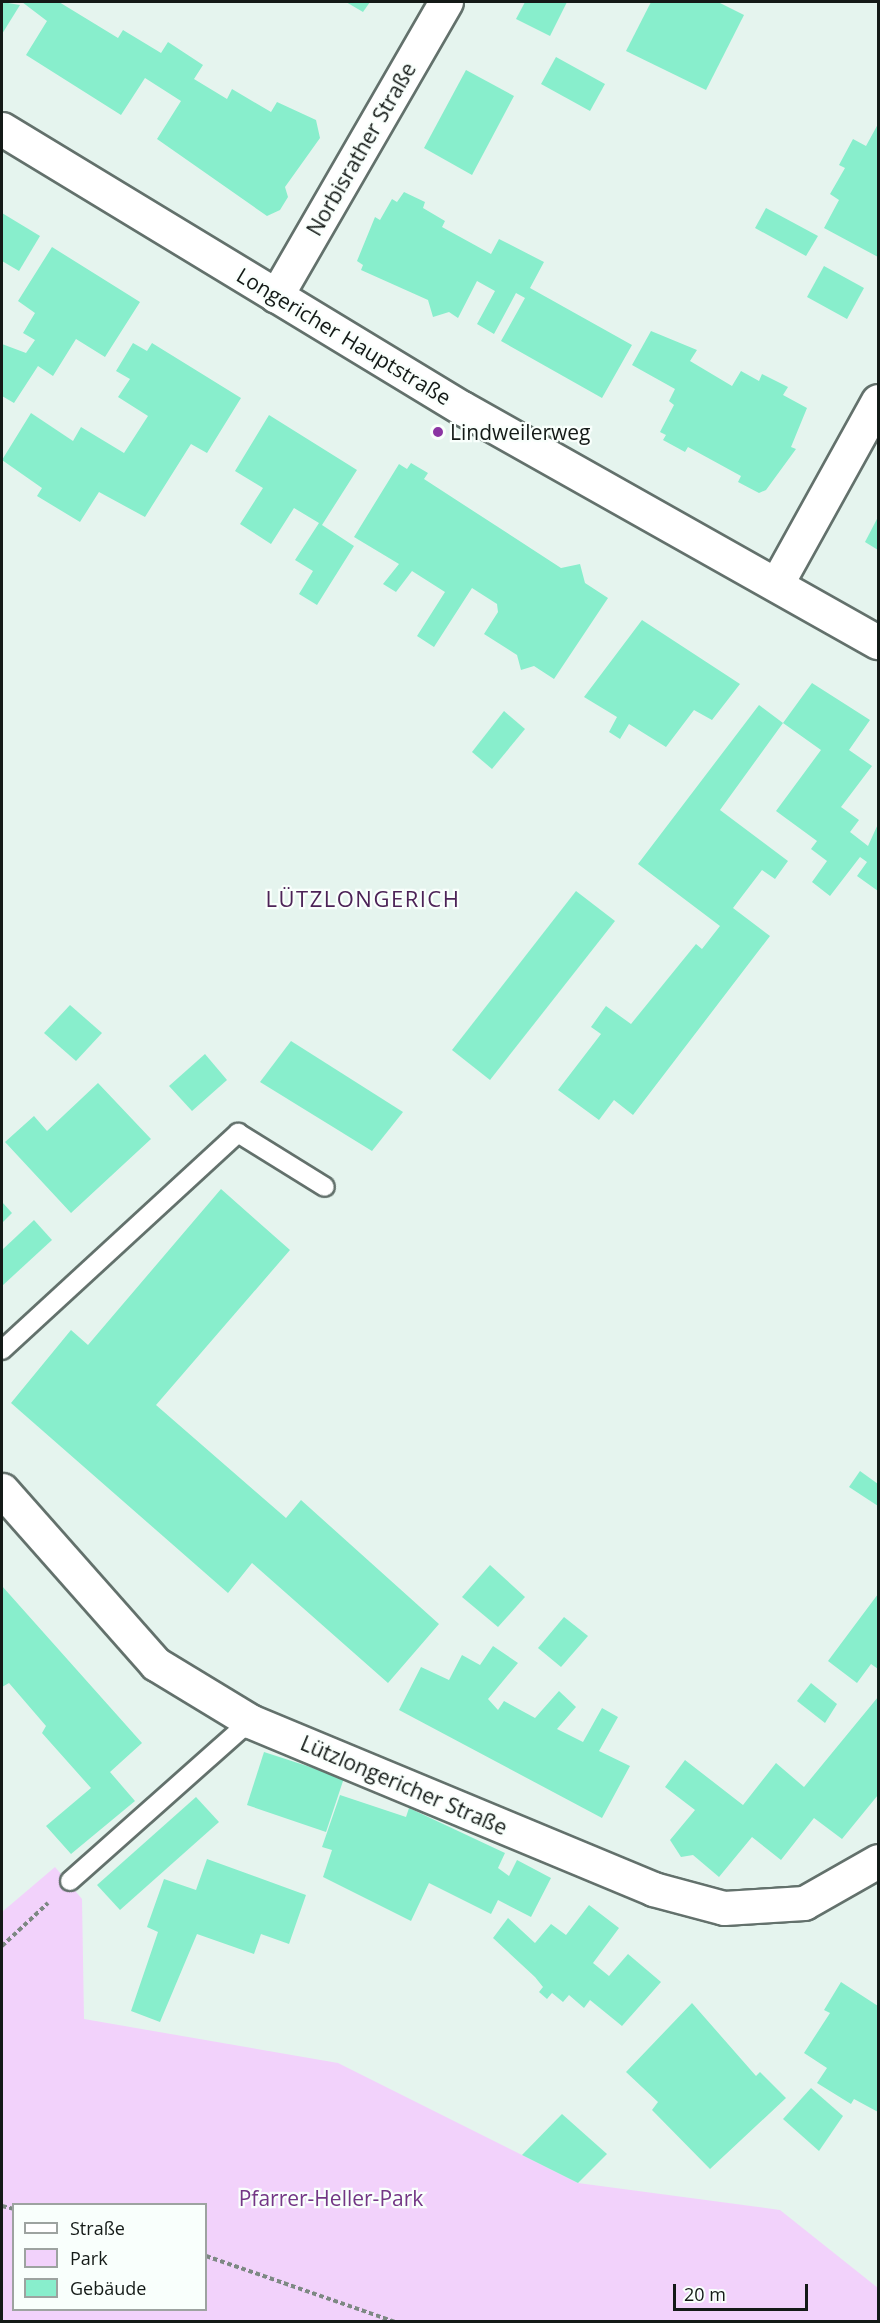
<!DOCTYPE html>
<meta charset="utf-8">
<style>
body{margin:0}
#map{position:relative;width:880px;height:2323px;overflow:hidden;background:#e5f4ee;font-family:"Open Sans",sans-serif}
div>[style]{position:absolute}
.green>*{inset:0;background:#f2d2fb}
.building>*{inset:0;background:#8ec}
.path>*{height:4px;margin-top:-2px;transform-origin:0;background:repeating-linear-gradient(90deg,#7d8883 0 4.5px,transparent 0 7.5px)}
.roads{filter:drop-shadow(2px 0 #63716c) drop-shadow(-2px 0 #63716c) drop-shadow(0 2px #63716c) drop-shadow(0 -2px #63716c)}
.service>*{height:18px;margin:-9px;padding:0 9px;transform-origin:9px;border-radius:9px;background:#fff}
.minor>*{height:33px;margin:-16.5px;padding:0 16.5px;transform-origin:16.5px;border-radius:16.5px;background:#fff}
.tertiary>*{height:33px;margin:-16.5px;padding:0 16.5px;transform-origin:16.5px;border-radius:16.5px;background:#fff}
.dots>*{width:16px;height:16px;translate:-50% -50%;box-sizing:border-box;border:3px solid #f9fffc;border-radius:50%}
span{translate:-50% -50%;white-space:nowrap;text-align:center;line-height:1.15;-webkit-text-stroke:4.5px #f9fffc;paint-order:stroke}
.street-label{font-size:21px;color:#141a17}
.poi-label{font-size:21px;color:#141a17}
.left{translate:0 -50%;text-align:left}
.park-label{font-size:21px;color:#733685}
.neighbourhood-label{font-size:22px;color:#4c2357;letter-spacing:1.5px}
.frame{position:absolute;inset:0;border:3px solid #141a17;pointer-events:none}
.legend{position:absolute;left:12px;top:2203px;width:195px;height:108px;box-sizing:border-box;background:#f9fffc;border:2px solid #9da3a0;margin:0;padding:8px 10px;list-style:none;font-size:18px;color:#141a17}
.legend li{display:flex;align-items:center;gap:12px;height:30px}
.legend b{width:30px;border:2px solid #9da3a0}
.scale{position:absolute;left:673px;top:2284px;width:135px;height:27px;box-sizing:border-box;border:3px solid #141a17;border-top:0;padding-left:8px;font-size:18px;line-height:21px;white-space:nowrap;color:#141a17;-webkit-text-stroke:4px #f9fffc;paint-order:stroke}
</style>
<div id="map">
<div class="green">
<i style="clip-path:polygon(evenodd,55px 1867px,82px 1899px,84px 2019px,338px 2063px,578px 2183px,780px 2210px,878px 2288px,878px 2322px,2px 2322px,2px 1912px,55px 1867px,14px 2204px,206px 2204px,206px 2310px,14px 2310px,14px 2204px)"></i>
</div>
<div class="building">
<i style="clip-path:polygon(2px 2px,20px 5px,2px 34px)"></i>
<i style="clip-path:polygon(22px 2px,59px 2px,118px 38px,123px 30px,161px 53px,168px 42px,203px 65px,194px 79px,227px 99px,232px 89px,271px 112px,277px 102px,316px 120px,320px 138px,285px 187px,288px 197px,280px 210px,267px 216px,157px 139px,181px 101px,145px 78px,121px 115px,26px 55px,47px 21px)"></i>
<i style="clip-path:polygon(346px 2px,370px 2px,363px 12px)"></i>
<i style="clip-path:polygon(525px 2px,567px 2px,550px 36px,516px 19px)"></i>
<i style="clip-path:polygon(651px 2px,718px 2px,744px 15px,706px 90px,626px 51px)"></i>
<i style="clip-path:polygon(556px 57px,605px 84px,590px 111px,541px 84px)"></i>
<i style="clip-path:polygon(466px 70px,514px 96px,472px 175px,424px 148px)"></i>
<i style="clip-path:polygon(878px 124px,878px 257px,824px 228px,839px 200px,830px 194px,845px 168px,839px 165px,853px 139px,866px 146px)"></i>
<i style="clip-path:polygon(404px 192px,425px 202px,423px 208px,445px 221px,442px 227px,491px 254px,499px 239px,544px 262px,530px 288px,632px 345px,602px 398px,501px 341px,525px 298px,516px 293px,494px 334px,477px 324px,495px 291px,477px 281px,458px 318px,449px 312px,433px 317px,428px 300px,361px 270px,363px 265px,357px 261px,375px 217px,380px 220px,392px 199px,397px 202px)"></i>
<i style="clip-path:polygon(766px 208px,818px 236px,806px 256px,755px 228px)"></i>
<i style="clip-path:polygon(2px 213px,40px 236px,19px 271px,2px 261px)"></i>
<i style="clip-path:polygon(52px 247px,140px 302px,105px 357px,76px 339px,53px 376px,38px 366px,14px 403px,2px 396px,2px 344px,26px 353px,35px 340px,23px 333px,35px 313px,18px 301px)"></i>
<i style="clip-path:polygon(824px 266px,864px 288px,847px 319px,807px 297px)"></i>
<i style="clip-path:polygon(651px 331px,697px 350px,690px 361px,732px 386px,741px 371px,759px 381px,762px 374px,788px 387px,783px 395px,807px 408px,791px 447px,796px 449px,766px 490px,759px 493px,738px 482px,741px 476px,688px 447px,685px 452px,663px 440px,666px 435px,660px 432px,674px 405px,669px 401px,675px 389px,632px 365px)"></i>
<i style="clip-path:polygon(133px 343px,147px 351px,152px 343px,241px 398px,207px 453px,191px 444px,145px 517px,99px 492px,80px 522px,37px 496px,42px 488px,2px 460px,31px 413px,73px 441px,81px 427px,124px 453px,148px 416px,118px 397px,130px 379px,116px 371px)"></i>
<i style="clip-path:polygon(269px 415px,357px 470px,322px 525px,354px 546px,317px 605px,299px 594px,313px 571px,295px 560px,319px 523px,294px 508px,271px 544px,240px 524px,263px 488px,235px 471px)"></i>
<i style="clip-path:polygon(411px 463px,428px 473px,424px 479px,561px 568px,580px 564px,585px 583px,608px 598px,554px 679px,534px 666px,521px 670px,517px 655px,484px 634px,498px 612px,497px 604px,472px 588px,434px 647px,417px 636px,445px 592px,412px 571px,396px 592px,383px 584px,399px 564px,354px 537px,399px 464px,407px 469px)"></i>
<i style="clip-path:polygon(878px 517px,878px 550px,865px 542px)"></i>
<i style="clip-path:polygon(642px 620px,740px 684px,712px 720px,694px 710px,666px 747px,629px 724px,620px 739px,609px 732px,617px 717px,584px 697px)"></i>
<i style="clip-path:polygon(812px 683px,870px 720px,849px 750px,872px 766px,841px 807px,859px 820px,850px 832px,868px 846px,878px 824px,878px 891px,857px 876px,867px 862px,860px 857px,830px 896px,812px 882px,827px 861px,811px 849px,817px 841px,776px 811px,821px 750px,783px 723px)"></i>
<i style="clip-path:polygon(759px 705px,783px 723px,720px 810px,788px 861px,775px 879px,762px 870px,733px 908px,770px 936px,633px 1115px,614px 1100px,599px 1120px,558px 1090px,601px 1034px,591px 1027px,606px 1006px,631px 1024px,696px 944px,702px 949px,720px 926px,638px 864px)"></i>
<i style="clip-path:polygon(504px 711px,525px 729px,492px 769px,472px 752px)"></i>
<i style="clip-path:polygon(576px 891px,615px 921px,490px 1080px,452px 1050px)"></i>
<i style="clip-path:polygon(70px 1005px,102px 1033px,76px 1061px,44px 1033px)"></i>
<i style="clip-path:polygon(291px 1041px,403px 1112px,372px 1151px,260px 1082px)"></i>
<i style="clip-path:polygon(205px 1054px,227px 1080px,192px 1111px,169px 1086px)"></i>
<i style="clip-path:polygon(98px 1083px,151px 1139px,71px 1213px,5px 1142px,34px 1116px,47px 1131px)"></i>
<i style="clip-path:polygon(221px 1189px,290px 1250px,156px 1405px,286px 1518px,301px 1500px,439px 1624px,388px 1683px,252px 1563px,228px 1593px,11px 1403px,71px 1330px,88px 1345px)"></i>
<i style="clip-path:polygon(2px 1202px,12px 1213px,2px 1223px)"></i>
<i style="clip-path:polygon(34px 1220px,52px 1240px,2px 1286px,2px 1250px)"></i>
<i style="clip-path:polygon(860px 1471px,878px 1484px,878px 1506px,849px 1487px)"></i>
<i style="clip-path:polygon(490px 1565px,525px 1597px,498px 1627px,462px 1597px)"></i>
<i style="clip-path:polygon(2px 1586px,142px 1743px,110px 1772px,135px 1801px,71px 1854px,46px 1826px,91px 1788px,42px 1733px,46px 1726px,9px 1683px,2px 1687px)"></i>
<i style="clip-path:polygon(878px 1594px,878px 1669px,871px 1664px,857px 1683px,828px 1661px)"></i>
<i style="clip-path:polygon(564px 1617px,588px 1636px,561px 1667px,538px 1648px)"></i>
<i style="clip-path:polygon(493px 1646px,518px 1663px,488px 1699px,498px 1710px,504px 1701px,535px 1718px,559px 1691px,576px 1707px,557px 1729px,583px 1742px,602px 1708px,618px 1717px,599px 1751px,630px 1766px,602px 1818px,399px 1710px,421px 1667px,449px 1680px,462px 1655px,480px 1665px)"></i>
<i style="clip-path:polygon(811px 1683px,837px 1704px,825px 1723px,797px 1701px)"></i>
<i style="clip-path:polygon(878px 1697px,878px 1795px,842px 1839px,814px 1818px,781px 1860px,752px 1837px,719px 1877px,693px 1855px,681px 1857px,670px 1840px,695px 1810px,665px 1787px,685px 1760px,743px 1805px,776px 1763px,804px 1787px)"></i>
<i style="clip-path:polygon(264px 1752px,344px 1778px,326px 1832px,247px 1805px)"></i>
<i style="clip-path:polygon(340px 1795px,406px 1817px,409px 1808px,505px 1853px,498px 1868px,509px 1876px,517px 1860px,551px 1878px,531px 1917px,498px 1900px,491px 1914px,429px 1883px,411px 1921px,323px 1877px,332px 1850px,322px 1847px)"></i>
<i style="clip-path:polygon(196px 1797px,219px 1822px,120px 1910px,97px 1885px)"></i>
<i style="clip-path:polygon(207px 1859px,306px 1895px,289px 1944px,261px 1934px,254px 1954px,197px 1934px,160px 2022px,131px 2011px,158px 1932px,147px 1927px,164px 1879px,196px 1890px)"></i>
<i style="clip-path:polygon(589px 1905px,619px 1928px,593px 1963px,609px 1976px,628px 1954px,661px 1982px,622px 2026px,590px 2000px,584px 2008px,569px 1995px,563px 2002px,552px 1993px,547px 1999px,539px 1992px,543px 1987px,535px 1977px,493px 1938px,508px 1918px,535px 1943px,551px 1924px,566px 1935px)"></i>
<i style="clip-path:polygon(841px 1982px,878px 2006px,878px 2112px,854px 2099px,851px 2104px,817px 2083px,827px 2068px,804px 2053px,830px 2013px,824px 2010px)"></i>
<i style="clip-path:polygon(692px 2003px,756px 2076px,760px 2072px,786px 2098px,710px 2169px,652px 2110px,658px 2102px,626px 2072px)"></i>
<i style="clip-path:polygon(811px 2088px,843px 2116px,819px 2151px,783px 2119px)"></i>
<i style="clip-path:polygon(562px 2114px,607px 2154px,578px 2183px,522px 2155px)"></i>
</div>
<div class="path">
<i style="left:2px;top:1946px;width:63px;rotate:-43.1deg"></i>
<i style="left:2px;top:2206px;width:12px;rotate:14deg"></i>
<i style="left:206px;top:2256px;width:200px;rotate:19.2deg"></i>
</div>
<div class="roads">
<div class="service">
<i style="left:2px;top:1350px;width:321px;rotate:-42.6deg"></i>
<i style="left:238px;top:1133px;width:102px;rotate:31.8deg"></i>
<i style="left:70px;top:1881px;width:241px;rotate:-41.6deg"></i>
</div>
<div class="minor">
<i style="left:276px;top:296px;width:340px;rotate:-60deg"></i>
<i style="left:777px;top:583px;width:208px;rotate:-61deg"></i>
<i style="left:2px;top:1490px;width:232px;rotate:48.5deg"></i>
<i style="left:156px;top:1664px;width:110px;rotate:31.2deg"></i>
<i style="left:250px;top:1721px;width:437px;rotate:22.6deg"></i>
<i style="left:653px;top:1889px;width:73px;rotate:15deg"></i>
<i style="left:724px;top:1908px;width:80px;rotate:-3.6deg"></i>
<i style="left:804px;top:1903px;width:85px;rotate:-29.6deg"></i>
</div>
<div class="tertiary">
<i style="left:2px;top:129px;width:538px;rotate:31.24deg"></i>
<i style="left:462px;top:408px;width:477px;rotate:29.4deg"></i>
</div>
</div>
<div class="dots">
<i style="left:438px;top:432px;background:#8b35a3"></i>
</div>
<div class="street-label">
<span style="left:361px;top:149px;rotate:-60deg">Norbisrather Straße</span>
<span style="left:344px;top:336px;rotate:31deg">Longericher Hauptstraße</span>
<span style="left:404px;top:1785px;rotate:23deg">Lützlongericher Straße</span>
</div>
<div class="poi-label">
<span class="left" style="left:450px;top:432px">Lindweilerweg</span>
</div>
<div class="park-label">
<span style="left:331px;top:2198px">Pfarrer-Heller-Park</span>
</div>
<div class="neighbourhood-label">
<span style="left:363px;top:899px">LÜTZLONGERICH</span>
</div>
<div class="frame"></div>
<ul class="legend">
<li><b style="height:8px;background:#fff"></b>Straße</li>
<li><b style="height:16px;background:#f2d2fb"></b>Park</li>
<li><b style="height:16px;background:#8ec"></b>Gebäude</li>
</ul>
<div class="scale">20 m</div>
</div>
